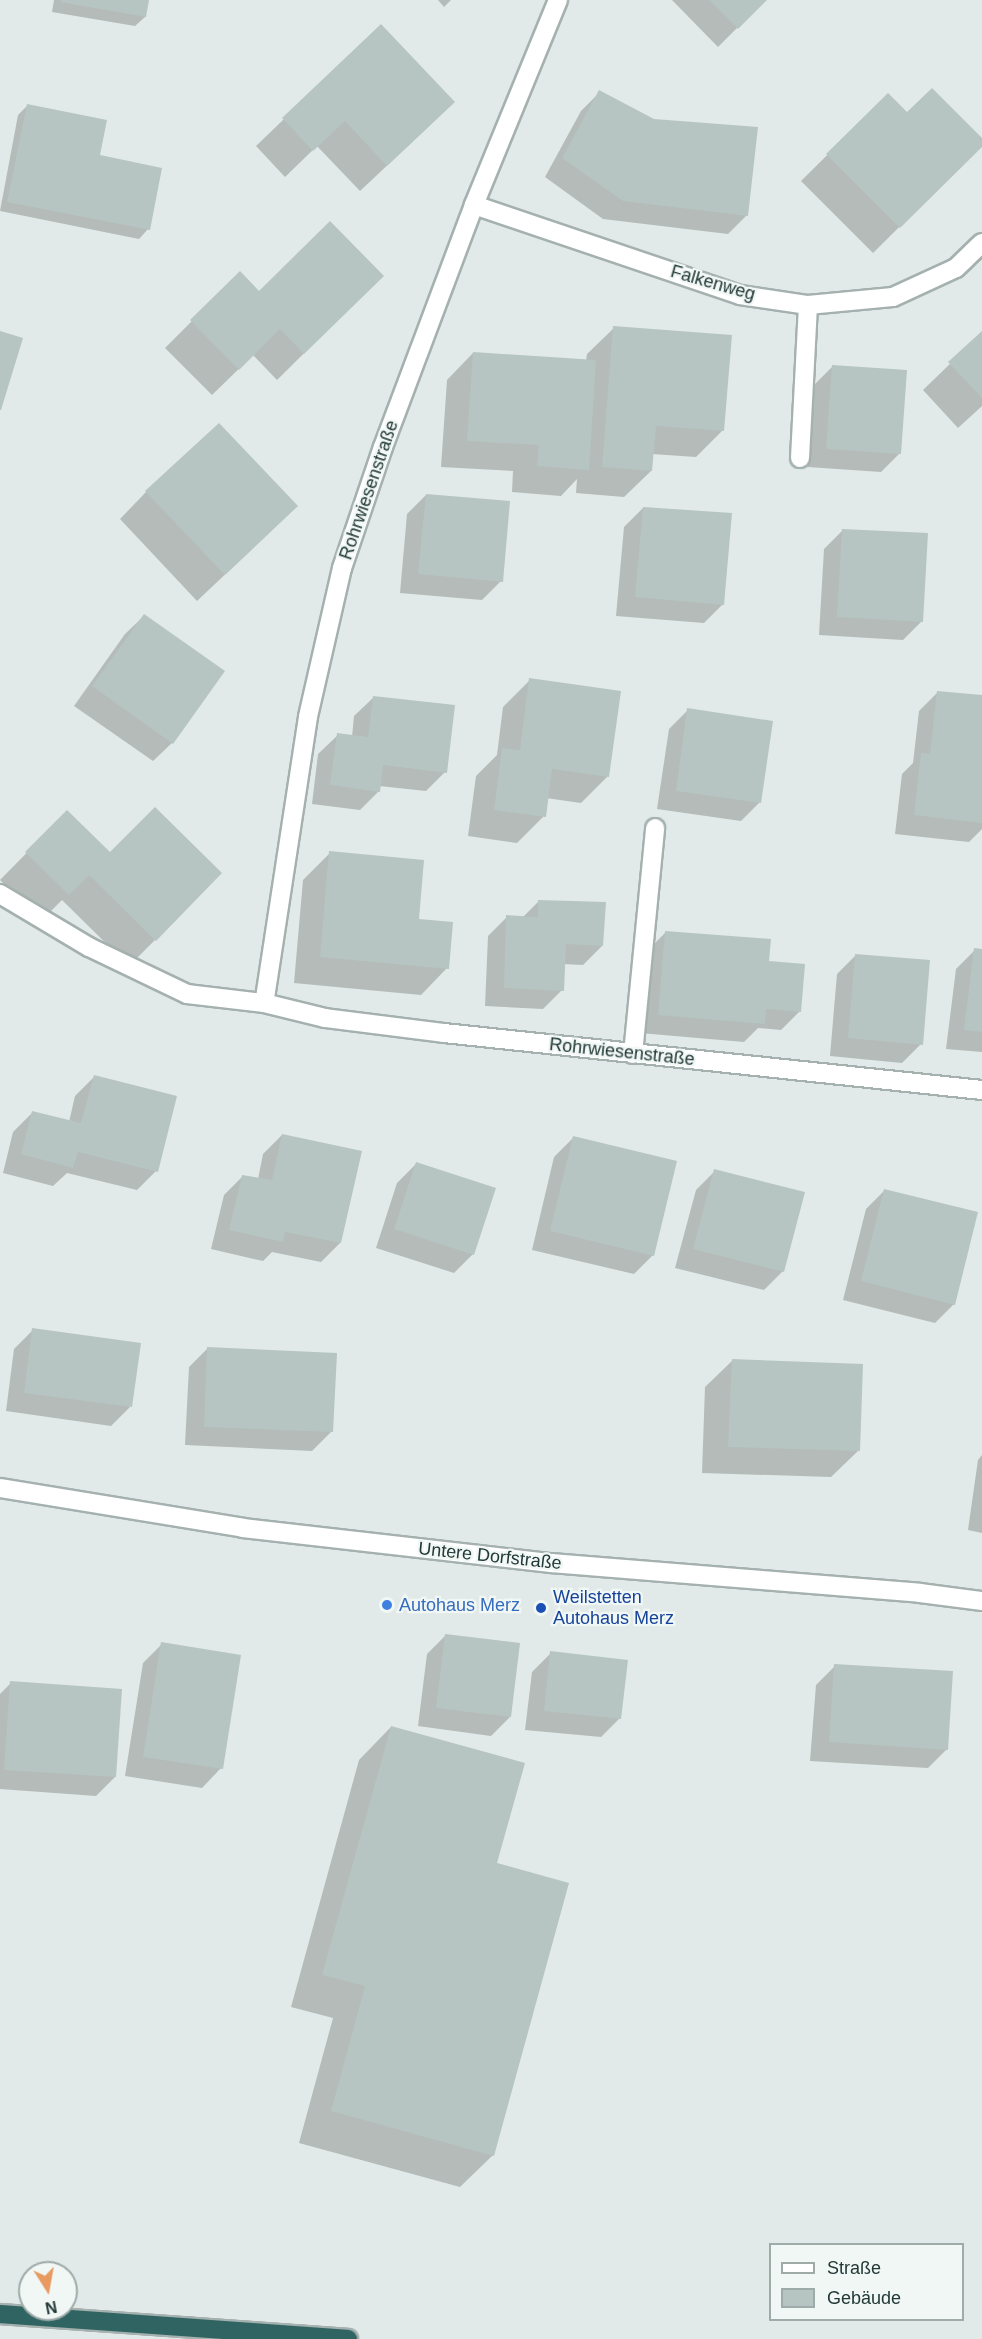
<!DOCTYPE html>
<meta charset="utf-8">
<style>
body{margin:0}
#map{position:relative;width:982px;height:2339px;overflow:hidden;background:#e1eae8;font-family:Arial,sans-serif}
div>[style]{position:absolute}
.shadow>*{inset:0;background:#0003}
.building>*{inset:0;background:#b6c5c1}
.roads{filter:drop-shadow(2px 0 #a4b1af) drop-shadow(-2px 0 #a4b1af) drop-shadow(0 2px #a4b1af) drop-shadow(0 -2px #a4b1af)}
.lane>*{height:18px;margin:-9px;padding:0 9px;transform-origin:9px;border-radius:9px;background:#fff}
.street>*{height:18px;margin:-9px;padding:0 9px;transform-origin:9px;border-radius:9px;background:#fff}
.secondary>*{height:18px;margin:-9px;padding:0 9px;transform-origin:9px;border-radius:9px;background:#fff}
.highway>*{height:18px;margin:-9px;padding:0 9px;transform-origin:9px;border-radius:9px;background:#306462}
.dots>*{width:16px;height:16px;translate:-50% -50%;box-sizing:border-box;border:3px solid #f1f7f5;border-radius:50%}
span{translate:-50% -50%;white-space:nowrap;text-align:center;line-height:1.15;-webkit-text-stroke:4.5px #f1f7f5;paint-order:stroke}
.street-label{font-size:18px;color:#223937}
.transit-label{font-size:18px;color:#164399}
.left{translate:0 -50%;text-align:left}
.shop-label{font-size:18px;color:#366cbe}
.legend{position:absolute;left:769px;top:2243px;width:195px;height:78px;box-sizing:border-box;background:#f1f7f5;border:2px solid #9eaba9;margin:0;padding:8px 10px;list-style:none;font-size:18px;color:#223937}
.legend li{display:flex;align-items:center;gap:12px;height:30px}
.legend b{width:30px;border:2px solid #9eaba9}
.north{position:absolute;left:18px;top:2261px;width:60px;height:60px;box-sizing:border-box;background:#f1f7f5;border:2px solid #9eaba9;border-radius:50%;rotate:169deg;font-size:16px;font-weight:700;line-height:24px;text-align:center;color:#223937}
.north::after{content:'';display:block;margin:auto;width:21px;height:27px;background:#e89a61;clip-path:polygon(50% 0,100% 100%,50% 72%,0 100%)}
</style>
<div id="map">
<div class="shadow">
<i style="clip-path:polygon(54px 0,148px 0,145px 17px,135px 26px,52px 12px)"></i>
<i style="clip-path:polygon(438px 0,451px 0,444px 7px)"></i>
<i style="clip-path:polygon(672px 0,765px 0,718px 47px)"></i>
<i style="clip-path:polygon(381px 26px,427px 128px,360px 191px,317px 146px,285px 177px,256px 146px)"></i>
<i style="clip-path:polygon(600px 92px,747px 215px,728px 234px,603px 219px,545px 177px,581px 111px)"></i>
<i style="clip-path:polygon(888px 95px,907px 114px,982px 140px,982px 145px,873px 253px,801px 181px)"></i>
<i style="clip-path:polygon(28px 105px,98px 156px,148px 229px,139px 239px,0 211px,18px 115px)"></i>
<i style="clip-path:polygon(240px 273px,259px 293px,382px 276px,277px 380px,253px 355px,212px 395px,165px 348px)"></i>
<i style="clip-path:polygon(614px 328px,723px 430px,696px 457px,652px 454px,651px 471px,624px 497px,576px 493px,577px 479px,561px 496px,512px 492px,513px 471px,441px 467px,447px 380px,473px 353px,586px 361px,587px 354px)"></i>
<i style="clip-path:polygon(982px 333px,982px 406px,958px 428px,923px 390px)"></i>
<i style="clip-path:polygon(832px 367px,900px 453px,881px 472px,808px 467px,813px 386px)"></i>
<i style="clip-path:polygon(146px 492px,269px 533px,197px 601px,120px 519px)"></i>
<i style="clip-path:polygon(426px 495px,501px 581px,482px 600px,400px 593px,407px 514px)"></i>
<i style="clip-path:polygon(643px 508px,723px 604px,704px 623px,616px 616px,624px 527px)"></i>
<i style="clip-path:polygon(843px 530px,922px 621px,903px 640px,819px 635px,824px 549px)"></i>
<i style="clip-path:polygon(144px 616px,172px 743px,153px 761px,74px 706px,125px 634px)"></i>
<i style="clip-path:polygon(530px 680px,608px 776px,581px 803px,546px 798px,544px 816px,517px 843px,468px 836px,476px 776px,497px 755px,503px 707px)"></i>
<i style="clip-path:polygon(938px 692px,982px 697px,982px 829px,969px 842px,895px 834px,902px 774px,913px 763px,919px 711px)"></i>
<i style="clip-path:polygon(374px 697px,445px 772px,426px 791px,379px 786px,379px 791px,360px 810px,312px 804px,318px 754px,338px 735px,352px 737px,354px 716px)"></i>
<i style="clip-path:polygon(688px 710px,760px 802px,741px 821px,657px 809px,669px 729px)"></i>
<i style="clip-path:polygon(67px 812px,155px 940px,129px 966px,62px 900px,41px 921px,0 880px)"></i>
<i style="clip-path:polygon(330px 853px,418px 920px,447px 968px,421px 995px,294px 983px,303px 880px)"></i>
<i style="clip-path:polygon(539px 901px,602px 946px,583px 965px,563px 964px,562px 990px,543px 1009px,485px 1006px,488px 936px,507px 917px,523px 917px)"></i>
<i style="clip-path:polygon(666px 932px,768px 962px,800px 1011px,781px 1030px,758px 1028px,744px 1042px,640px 1033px,647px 951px)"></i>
<i style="clip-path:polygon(975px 950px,982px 951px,982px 1052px,946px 1049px,956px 969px)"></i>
<i style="clip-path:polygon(856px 955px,921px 1044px,902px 1063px,830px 1056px,837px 974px)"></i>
<i style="clip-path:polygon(94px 1077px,156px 1171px,137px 1190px,67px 1173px,53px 1186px,3px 1173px,13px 1132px,32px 1113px,69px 1122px,75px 1096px)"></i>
<i style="clip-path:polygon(282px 1135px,360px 1152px,340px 1243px,321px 1262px,272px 1252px,263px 1261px,211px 1249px,224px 1195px,243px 1176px,258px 1179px,263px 1154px)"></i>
<i style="clip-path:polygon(573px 1138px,653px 1255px,634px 1274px,532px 1250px,554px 1157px)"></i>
<i style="clip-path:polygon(416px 1164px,473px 1254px,454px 1273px,376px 1248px,397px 1183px)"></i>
<i style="clip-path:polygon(715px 1171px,783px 1271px,764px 1290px,675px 1268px,696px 1190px)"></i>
<i style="clip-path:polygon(885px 1190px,954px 1304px,935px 1323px,843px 1300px,866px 1209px)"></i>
<i style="clip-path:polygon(33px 1330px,130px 1407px,111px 1426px,6px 1411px,14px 1349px)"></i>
<i style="clip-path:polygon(208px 1348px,331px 1432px,312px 1451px,185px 1445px,189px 1367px)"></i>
<i style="clip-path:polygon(732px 1361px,858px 1451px,831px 1477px,702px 1473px,705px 1387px)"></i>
<i style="clip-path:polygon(982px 1455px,982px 1533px,968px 1530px,978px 1460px)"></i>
<i style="clip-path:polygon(446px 1635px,510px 1717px,491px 1736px,418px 1726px,427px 1654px)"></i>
<i style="clip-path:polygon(162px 1644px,221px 1768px,202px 1788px,125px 1776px,143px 1663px)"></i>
<i style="clip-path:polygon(551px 1653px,620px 1718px,601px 1737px,525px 1730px,532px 1672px)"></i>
<i style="clip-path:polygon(835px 1666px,947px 1749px,928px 1768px,810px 1761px,816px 1685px)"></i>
<i style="clip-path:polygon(11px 1683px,115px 1777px,96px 1796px,0 1789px,0 1694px)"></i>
<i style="clip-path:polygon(391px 1727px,495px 1864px,493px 2155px,460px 2187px,299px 2143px,333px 2018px,291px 2007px,359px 1760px)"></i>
</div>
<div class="building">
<i style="clip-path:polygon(61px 0,149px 0,146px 17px,60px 2px)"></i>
<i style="clip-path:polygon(709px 0,767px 0,738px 29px)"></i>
<i style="clip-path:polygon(381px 24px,455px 102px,387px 166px,345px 121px,313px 151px,282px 118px)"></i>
<i style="clip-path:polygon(932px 88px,982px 138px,982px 147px,900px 228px,826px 154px,888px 93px,907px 112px)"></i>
<i style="clip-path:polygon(599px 90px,654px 119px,758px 127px,748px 216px,623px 201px,562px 158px)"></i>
<i style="clip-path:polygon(27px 104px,107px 120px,100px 155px,162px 168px,150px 230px,7px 202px)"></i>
<i style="clip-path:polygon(330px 221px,384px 276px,304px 354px,280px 329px,239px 370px,190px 320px,240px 271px,259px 291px)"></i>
<i style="clip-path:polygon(613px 326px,732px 335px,724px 431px,656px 426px,652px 471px,602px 467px)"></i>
<i style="clip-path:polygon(0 331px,23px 338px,1px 410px,0 410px)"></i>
<i style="clip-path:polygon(982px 331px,982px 398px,948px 362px)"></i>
<i style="clip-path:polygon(473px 352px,596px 360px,589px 470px,537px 466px,539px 445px,467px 441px)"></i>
<i style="clip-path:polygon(832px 365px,907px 370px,901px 454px,826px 449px)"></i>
<i style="clip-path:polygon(219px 423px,298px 506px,225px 575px,145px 491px)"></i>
<i style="clip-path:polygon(426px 494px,510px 501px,503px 582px,418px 574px)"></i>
<i style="clip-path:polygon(643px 507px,732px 513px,724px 605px,635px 597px)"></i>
<i style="clip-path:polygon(842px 529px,928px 533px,923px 622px,837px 617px)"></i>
<i style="clip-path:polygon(144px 614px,225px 671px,173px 744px,92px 686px)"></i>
<i style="clip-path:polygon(529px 678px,621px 691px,609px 777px,552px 769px,546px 817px,494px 810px,502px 748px,520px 750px)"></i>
<i style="clip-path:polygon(937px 691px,982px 695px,982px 823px,914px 815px,921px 753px,930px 754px)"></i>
<i style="clip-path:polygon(373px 696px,455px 705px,447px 773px,383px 765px,380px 792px,330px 785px,337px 733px,368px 737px)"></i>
<i style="clip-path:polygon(687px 708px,773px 721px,761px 803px,676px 791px)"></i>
<i style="clip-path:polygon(155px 807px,222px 873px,156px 941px,89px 875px,69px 895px,25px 852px,67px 810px,110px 852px)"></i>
<i style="clip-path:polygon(329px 851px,424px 860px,419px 919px,453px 922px,449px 969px,320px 957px)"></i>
<i style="clip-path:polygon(538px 900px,606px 902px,603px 946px,566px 944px,564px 991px,504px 988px,506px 915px,538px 917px)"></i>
<i style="clip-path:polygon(665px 931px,771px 939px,769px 961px,805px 964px,801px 1012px,766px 1009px,765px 1024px,658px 1015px)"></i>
<i style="clip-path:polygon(974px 948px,982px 949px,982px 1032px,964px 1030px)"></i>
<i style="clip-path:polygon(855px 954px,930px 960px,923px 1045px,848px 1038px)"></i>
<i style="clip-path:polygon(94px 1075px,177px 1096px,158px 1172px,78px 1152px,73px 1168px,21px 1154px,32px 1111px,81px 1123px)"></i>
<i style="clip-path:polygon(282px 1134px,362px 1151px,341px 1243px,285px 1232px,283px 1242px,229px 1230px,242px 1175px,272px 1180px)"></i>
<i style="clip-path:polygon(573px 1136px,677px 1161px,654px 1256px,550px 1231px)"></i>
<i style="clip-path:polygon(416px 1162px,496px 1188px,474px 1255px,394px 1229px)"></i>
<i style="clip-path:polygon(714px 1169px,805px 1192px,784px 1272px,693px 1249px)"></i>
<i style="clip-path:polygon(884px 1189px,978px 1212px,955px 1305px,861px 1281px)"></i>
<i style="clip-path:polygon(32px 1328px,141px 1343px,132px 1407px,24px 1393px)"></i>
<i style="clip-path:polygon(207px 1347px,337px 1353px,333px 1432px,204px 1427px)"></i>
<i style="clip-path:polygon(732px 1359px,863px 1364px,860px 1451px,728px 1447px)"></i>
<i style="clip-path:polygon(445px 1634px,520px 1643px,511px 1717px,436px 1708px)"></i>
<i style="clip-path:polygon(161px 1642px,241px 1655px,223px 1769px,143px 1757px)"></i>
<i style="clip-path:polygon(550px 1651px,628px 1660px,621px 1719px,544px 1711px)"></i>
<i style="clip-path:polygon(834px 1664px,953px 1671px,948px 1750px,829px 1742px)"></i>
<i style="clip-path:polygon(10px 1681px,122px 1689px,116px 1777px,4px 1770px)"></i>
<i style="clip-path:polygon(391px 1726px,525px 1763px,497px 1863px,569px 1883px,494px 2156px,331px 2111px,365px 1986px,322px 1975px)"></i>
</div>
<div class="roads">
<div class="lane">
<i style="left:800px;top:458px;width:153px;rotate:-87deg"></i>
<i style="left:633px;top:1054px;width:227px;rotate:-84.4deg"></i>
</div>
<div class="street">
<i style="left:558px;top:0;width:222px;rotate:112.3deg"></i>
<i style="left:474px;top:205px;width:259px;rotate:110.6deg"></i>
<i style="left:383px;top:447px;width:128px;rotate:108.7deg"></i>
<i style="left:342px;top:568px;width:153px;rotate:102.9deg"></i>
<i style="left:308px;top:717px;width:289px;rotate:98.7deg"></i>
<i style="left:264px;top:1003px;width:63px;rotate:13.8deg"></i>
<i style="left:325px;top:1018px;width:120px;rotate:7.2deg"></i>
<i style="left:444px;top:1033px;width:541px;rotate:6.05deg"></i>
<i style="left:474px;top:205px;width:281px;rotate:18.7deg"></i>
<i style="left:740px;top:295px;width:69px;rotate:8.4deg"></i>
<i style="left:808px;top:305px;width:85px;rotate:-5.4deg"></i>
<i style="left:893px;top:297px;width:69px;rotate:-24.7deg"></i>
<i style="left:956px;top:268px;width:36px;rotate:-44deg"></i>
<i style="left:0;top:894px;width:104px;rotate:30.8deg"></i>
<i style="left:89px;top:947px;width:109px;rotate:25.6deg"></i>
<i style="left:187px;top:994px;width:78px;rotate:6.7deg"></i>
</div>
<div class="secondary">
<i style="left:0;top:1488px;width:246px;rotate:9.3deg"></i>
<i style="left:243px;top:1528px;width:310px;rotate:6.5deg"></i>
<i style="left:551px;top:1563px;width:370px;rotate:4.6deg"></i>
<i style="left:920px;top:1593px;width:63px;rotate:7.4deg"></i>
</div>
<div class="highway">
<i style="left:0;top:2314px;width:349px;rotate:4.1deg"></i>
</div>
</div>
<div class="dots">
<i style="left:387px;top:1605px;background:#3f7fe0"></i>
<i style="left:541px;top:1608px;background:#1a4fb4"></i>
</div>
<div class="street-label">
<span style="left:713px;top:283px;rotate:16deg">Falkenweg</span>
<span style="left:369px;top:490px;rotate:-71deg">Rohrwiesenstraße</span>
<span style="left:622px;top:1052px;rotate:6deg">Rohrwiesenstraße</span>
<span style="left:490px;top:1556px;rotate:6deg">Untere Dorfstraße</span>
</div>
<div class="transit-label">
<span class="left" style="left:553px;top:1608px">Weilstetten<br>Autohaus Merz</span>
</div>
<div class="shop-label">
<span class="left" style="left:399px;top:1605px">Autohaus Merz</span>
</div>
<ul class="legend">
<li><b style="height:8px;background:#fff"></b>Straße</li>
<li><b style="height:16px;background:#b6c5c1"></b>Gebäude</li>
</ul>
<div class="north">N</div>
</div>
